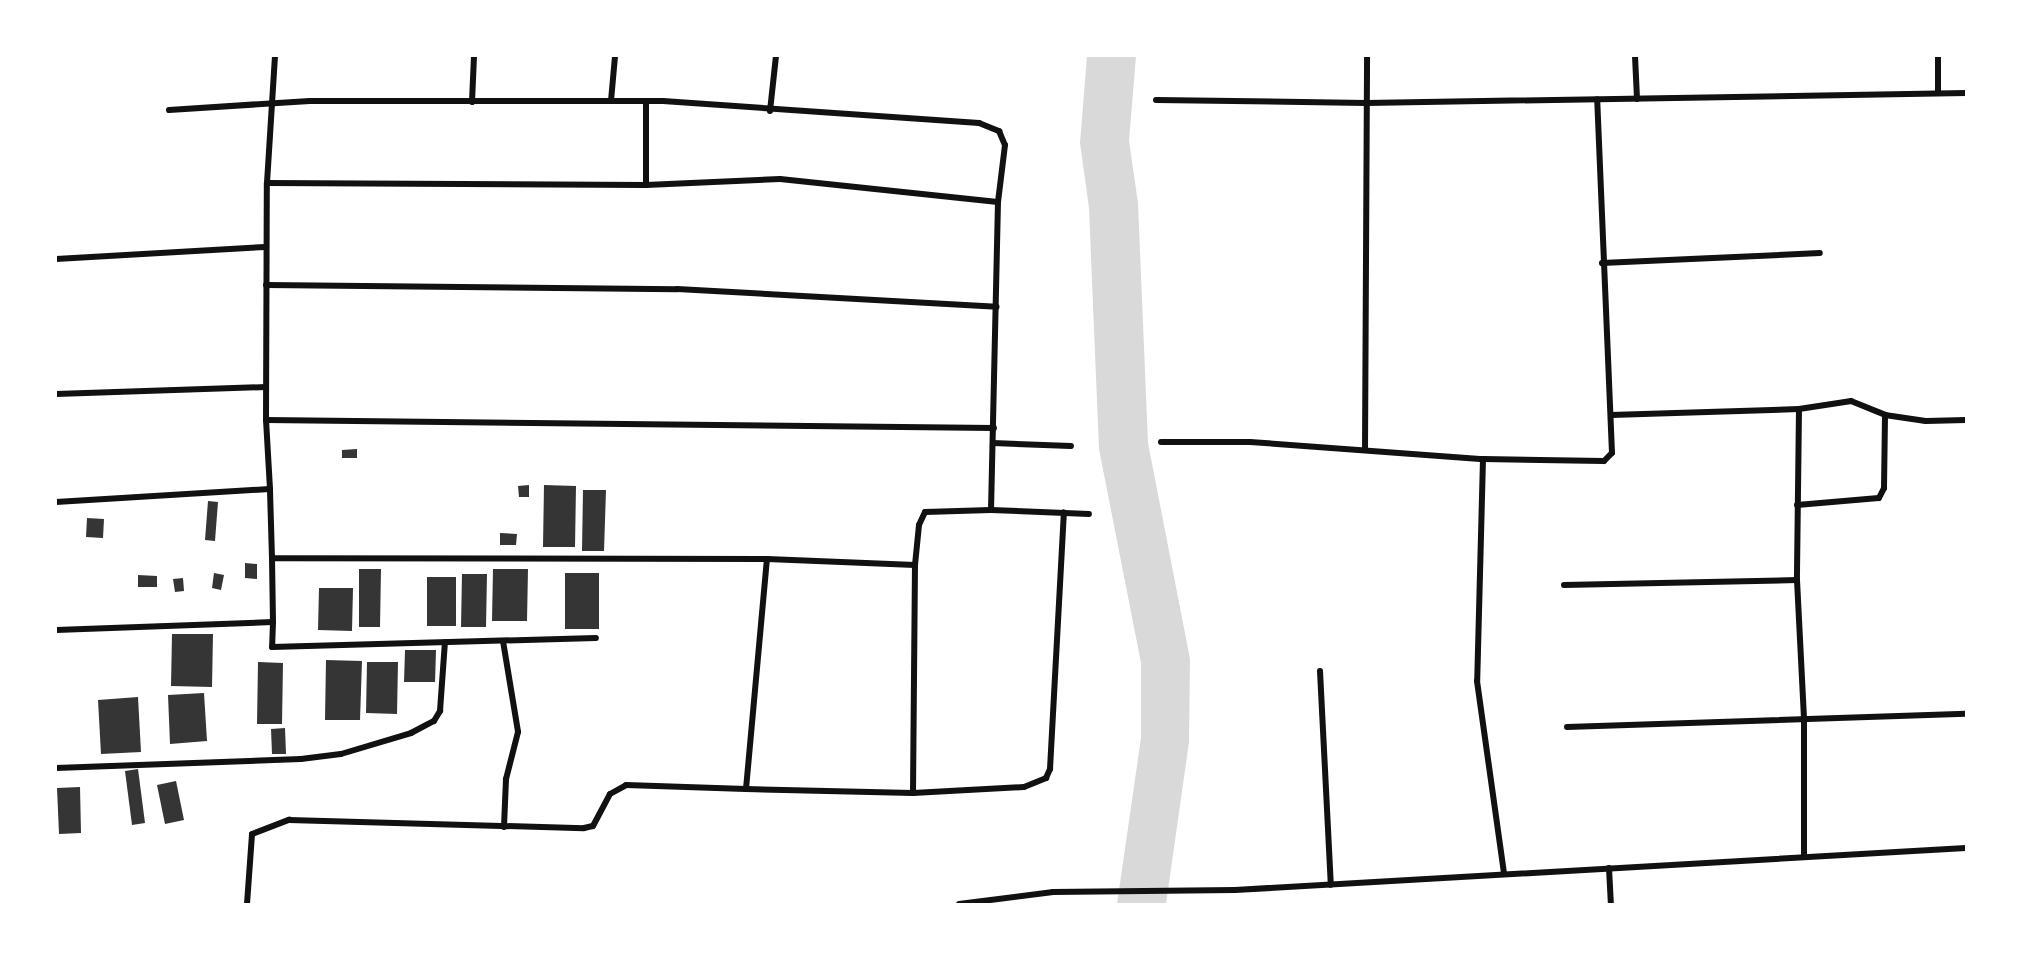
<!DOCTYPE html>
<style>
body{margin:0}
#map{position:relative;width:2022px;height:960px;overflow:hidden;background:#fff;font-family:Roboto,sans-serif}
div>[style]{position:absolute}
.water>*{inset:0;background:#d9d9d9}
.building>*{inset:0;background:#353535}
.minor>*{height:6px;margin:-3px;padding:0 3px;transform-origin:3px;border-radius:3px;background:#111}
span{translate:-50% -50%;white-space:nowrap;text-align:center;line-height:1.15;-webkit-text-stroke:4.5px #fff;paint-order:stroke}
.frame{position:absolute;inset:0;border:57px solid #fff;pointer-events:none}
</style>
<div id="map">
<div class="water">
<i style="clip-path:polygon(1087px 56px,1136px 56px,1129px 141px,1138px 203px,1148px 443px,1190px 659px,1189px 742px,1166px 904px,1117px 904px,1141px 738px,1141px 663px,1099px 449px,1089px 208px,1080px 143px)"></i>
</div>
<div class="building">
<i style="clip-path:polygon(357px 449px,357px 458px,342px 458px,342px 450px)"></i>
<i style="clip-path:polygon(529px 485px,529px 497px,519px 497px,518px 486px)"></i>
<i style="clip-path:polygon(544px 485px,576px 486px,575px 547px,543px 547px)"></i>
<i style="clip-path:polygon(583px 490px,606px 490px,604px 551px,582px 551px)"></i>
<i style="clip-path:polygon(208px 501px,218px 502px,215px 541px,205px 540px)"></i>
<i style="clip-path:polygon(87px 518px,104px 519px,103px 538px,86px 537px)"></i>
<i style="clip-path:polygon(500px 533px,517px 534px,516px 545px,500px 545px)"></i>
<i style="clip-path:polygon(245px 563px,257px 564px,257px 579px,245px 578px)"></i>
<i style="clip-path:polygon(359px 569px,381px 569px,380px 627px,359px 627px)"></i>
<i style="clip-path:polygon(493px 569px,528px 569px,527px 621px,492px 621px)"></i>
<i style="clip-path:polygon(214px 573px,224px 575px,221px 590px,212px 588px)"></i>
<i style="clip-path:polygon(565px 573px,599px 573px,599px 629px,565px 629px)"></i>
<i style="clip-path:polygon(462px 574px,487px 574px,486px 627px,461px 627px)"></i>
<i style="clip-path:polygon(138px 575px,157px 576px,157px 587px,138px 587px)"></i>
<i style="clip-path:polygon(427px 577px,456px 577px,456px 626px,427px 626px)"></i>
<i style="clip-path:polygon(183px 578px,184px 591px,175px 592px,173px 579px)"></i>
<i style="clip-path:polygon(319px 588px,353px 588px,352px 631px,318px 630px)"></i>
<i style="clip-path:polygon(172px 634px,213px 634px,212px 687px,171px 686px)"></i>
<i style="clip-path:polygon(405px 650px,436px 650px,435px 682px,404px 682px)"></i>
<i style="clip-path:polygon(326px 660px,362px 661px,360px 720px,325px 720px)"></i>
<i style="clip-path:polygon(258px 662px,283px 663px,282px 724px,257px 724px)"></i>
<i style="clip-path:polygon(367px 662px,398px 662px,397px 714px,366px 713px)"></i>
<i style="clip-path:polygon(204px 693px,207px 741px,170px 744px,168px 695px)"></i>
<i style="clip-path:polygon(138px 697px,141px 752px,101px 754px,98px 700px)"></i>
<i style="clip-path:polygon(285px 728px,286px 754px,272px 754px,271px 729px)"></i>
<i style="clip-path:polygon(138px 769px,145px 823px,132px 825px,125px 771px)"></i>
<i style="clip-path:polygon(176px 781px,184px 820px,165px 824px,157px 785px)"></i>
<i style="clip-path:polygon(80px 787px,81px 833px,59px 834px,57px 788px)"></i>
</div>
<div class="minor">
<i style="left:1635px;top:56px;width:43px;rotate:87.3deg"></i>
<i style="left:1938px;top:56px;width:37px;rotate:90deg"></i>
<i style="left:1156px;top:100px;width:210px;rotate:0.8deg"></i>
<i style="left:1366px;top:103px;width:600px;rotate:-0.95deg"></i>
<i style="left:611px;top:101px;width:45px;rotate:-84.9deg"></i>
<i style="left:472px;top:102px;width:46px;rotate:-87.5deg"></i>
<i style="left:169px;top:110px;width:141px;rotate:-3.7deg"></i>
<i style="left:310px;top:101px;width:353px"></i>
<i style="left:663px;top:101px;width:317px;rotate:4deg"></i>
<i style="left:979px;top:123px;width:22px;rotate:22deg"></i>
<i style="left:999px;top:131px;width:15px;rotate:67deg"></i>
<i style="left:1005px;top:145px;width:57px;rotate:97deg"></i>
<i style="left:998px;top:202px;width:308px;rotate:91.3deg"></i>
<i style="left:991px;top:510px;width:66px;rotate:178.3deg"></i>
<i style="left:925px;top:512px;width:14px;rotate:115deg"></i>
<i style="left:919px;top:525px;width:40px;rotate:95.7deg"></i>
<i style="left:915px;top:565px;width:148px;rotate:-177.7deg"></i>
<i style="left:767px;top:559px;width:495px;rotate:-179.9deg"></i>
<i style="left:272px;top:558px;width:69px;rotate:-91.7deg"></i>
<i style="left:770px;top:111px;width:55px;rotate:-83.8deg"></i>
<i style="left:267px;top:183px;width:379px;rotate:0.3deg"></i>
<i style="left:646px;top:185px;width:84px;rotate:-90deg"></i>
<i style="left:646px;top:185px;width:134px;rotate:-2.6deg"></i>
<i style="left:780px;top:179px;width:219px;rotate:6deg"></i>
<i style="left:56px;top:259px;width:210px;rotate:-3.3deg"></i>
<i style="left:1602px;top:263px;width:218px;rotate:-2.6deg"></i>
<i style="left:266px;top:285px;width:411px;rotate:0.6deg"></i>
<i style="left:677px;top:289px;width:320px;rotate:3.2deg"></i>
<i style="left:56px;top:394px;width:210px;rotate:-1.9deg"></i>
<i style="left:1799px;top:409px;width:171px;rotate:90.7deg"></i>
<i style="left:1797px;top:580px;width:140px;rotate:87.1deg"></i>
<i style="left:1804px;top:720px;width:137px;rotate:90deg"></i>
<i style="left:1611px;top:415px;width:188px;rotate:-1.8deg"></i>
<i style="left:1799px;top:409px;width:53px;rotate:-8.7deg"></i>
<i style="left:1851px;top:401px;width:37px;rotate:22deg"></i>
<i style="left:1885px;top:415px;width:41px;rotate:8.3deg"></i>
<i style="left:1926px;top:421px;width:40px;rotate:-1.4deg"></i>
<i style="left:266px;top:420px;width:728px;rotate:0.63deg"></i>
<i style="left:1161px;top:442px;width:89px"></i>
<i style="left:1250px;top:442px;width:234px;rotate:4.2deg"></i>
<i style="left:1483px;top:459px;width:121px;rotate:0.9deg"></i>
<i style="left:1604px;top:461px;width:11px;rotate:-45deg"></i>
<i style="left:1612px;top:453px;width:354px;rotate:-92.4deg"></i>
<i style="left:993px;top:443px;width:78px;rotate:2.2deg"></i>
<i style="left:1365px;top:450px;width:394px;rotate:-89.7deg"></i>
<i style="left:1483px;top:459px;width:222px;rotate:91.5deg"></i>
<i style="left:1477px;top:681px;width:195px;rotate:82deg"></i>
<i style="left:56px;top:502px;width:214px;rotate:-3.5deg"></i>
<i style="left:270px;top:489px;width:69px;rotate:-93.3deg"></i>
<i style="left:266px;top:420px;width:237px;rotate:-89.8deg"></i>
<i style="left:267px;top:183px;width:127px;rotate:-86.4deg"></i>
<i style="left:1797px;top:505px;width:82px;rotate:-4.9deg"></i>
<i style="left:1879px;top:498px;width:11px;rotate:-63deg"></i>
<i style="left:1884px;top:488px;width:73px;rotate:-89.2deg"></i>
<i style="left:991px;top:510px;width:98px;rotate:2.3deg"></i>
<i style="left:1564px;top:585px;width:233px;rotate:-1.2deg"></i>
<i style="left:273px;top:622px;width:25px;rotate:92deg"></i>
<i style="left:272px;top:647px;width:324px;rotate:-1.6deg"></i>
<i style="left:56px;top:630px;width:217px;rotate:-2.1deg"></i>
<i style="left:273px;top:622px;width:64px;rotate:-90.9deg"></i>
<i style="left:503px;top:641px;width:92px;rotate:80.6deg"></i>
<i style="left:518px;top:732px;width:49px;rotate:104.3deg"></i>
<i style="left:506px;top:779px;width:48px;rotate:92.4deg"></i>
<i style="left:1320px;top:671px;width:214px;rotate:87.1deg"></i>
<i style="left:1567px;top:727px;width:399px;rotate:-1.9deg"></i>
<i style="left:56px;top:768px;width:245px;rotate:-2.1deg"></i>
<i style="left:301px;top:759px;width:40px;rotate:-7.1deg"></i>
<i style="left:341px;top:754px;width:73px;rotate:-16.7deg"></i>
<i style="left:411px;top:733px;width:26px;rotate:-28deg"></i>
<i style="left:434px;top:721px;width:12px;rotate:-59deg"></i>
<i style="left:440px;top:711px;width:69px;rotate:-85.9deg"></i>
<i style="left:746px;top:789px;width:167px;rotate:1.4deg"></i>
<i style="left:913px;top:793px;width:228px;rotate:-89.5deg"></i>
<i style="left:913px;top:793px;width:111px;rotate:-3.1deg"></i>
<i style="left:1024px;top:787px;width:24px;rotate:-22deg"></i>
<i style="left:1046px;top:778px;width:10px;rotate:-66deg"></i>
<i style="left:1050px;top:769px;width:257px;rotate:-86.9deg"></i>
<i style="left:1609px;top:868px;width:36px;rotate:87deg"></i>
<i style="left:247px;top:904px;width:70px;rotate:-85.9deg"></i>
<i style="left:252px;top:834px;width:40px;rotate:-21deg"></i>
<i style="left:289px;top:820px;width:295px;rotate:1.6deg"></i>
<i style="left:584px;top:828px;width:9px;rotate:-13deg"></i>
<i style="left:593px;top:826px;width:36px;rotate:-62deg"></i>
<i style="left:610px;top:794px;width:18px;rotate:-29deg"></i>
<i style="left:626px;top:785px;width:120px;rotate:1.9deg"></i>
<i style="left:746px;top:789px;width:231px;rotate:-84.8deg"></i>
<i style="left:959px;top:904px;width:95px;rotate:-7.3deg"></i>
<i style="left:1053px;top:892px;width:182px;rotate:-0.6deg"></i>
<i style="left:1235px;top:890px;width:732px;rotate:-3.29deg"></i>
</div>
<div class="frame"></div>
</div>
